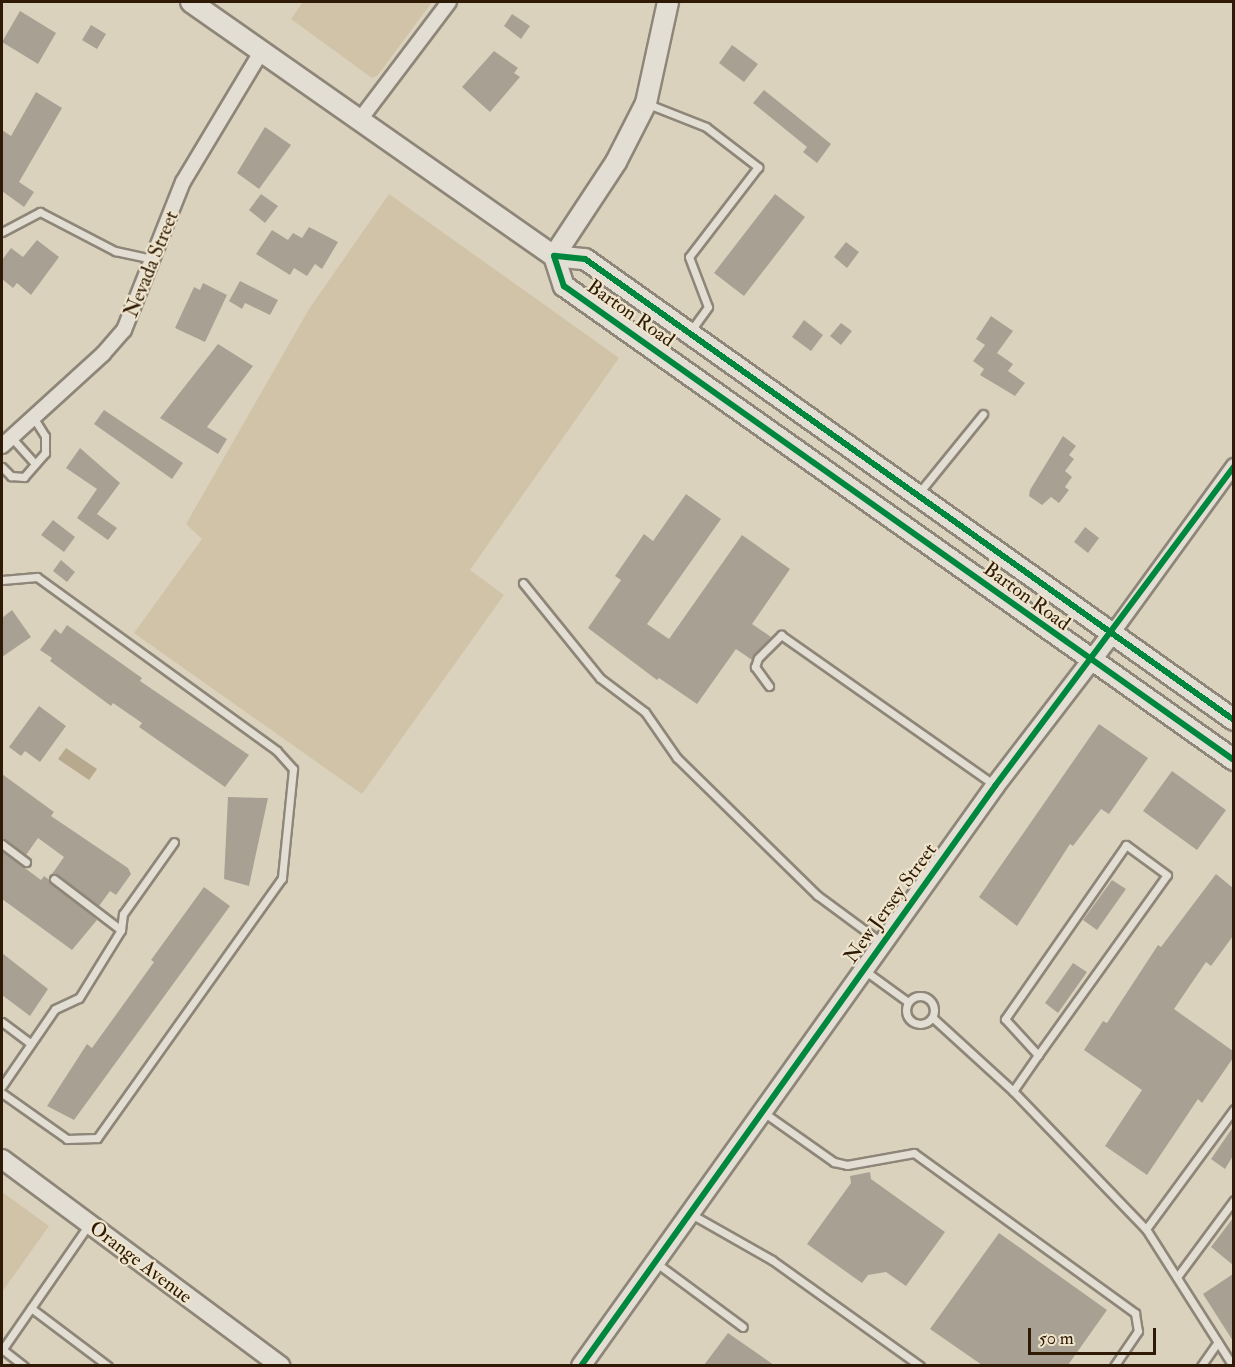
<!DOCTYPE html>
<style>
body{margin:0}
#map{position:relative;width:1235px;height:1367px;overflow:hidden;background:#dbd2be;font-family:"IM FELL Double Pica",serif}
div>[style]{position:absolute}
.green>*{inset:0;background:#d1c3a7}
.water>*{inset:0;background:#b7a98d}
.building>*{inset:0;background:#a8a193}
.roads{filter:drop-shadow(2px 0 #8e8678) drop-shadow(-2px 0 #8e8678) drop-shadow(0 2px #8e8678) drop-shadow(0 -2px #8e8678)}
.service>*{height:7px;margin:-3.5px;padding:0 3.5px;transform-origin:3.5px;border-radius:3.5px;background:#e3ded4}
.service>.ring{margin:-3.5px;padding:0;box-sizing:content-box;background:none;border:7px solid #e3ded4;border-radius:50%}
.minor>*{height:14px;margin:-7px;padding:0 7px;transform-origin:7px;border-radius:7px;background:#e3ded4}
.tertiary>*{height:18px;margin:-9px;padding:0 9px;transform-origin:9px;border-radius:9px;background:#e3ded4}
.secondary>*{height:20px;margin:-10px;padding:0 10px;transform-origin:10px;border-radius:10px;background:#e3ded4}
.cycleway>*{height:6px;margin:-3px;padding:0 3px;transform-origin:3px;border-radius:3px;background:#00873e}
span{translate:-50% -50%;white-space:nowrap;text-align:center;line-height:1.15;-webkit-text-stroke:4.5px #efe5cd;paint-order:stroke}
.street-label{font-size:20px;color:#2f1a06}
.frame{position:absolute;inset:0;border:3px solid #2f1a06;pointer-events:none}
.scale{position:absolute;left:1028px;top:1328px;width:128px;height:27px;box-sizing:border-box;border:3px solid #2f1a06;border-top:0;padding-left:8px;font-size:18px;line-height:21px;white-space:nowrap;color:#2f1a06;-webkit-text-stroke:4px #efe5cd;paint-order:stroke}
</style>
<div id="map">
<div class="green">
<i style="clip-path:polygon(303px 2px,432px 2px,378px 75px,372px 78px,291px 19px)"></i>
<i style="clip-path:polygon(389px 194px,619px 358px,470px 570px,504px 595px,362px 794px,134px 633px,202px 539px,186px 524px,309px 309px)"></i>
<i style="clip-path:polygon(2px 1192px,49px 1226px,2px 1292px)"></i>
</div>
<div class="water">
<i style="clip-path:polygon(66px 748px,97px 769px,89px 780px,58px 759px)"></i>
</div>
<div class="building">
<i style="clip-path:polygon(20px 11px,56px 33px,38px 64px,2px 42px)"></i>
<i style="clip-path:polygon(512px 14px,530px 26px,521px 39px,504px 26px)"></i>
<i style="clip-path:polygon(91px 25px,106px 34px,97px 49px,82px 40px)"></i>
<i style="clip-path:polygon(732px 45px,758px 64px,744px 82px,719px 63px)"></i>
<i style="clip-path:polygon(494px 51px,518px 68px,514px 73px,520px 77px,490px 112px,462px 87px)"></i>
<i style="clip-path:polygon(764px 90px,831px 144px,817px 163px,803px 152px,807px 147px,753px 103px)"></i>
<i style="clip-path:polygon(36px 92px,62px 108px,19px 182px,34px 192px,24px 207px,2px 191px,2px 130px,11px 136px)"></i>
<i style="clip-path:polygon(265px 127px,291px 145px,259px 189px,237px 173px)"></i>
<i style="clip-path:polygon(261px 194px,278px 206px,265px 223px,249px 210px)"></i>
<i style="clip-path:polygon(775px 194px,805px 217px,744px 296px,714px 273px)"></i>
<i style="clip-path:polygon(309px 227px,338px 242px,322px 269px,315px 264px,307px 276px,294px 268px,290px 275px,256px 254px,272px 230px,288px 240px,293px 233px,302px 238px)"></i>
<i style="clip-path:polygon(37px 240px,59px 257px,31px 295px,17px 283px,13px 288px,2px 279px,2px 260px,11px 248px,23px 257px)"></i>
<i style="clip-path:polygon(846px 242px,859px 252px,847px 268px,834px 257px)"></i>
<i style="clip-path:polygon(240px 281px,278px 300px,270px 315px,245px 303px,242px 309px,229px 301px)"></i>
<i style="clip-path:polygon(203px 283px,227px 295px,205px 342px,175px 328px,194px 287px,200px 290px)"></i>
<i style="clip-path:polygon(991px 316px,1013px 331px,997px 353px,1013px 364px,1008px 371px,1025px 383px,1015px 396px,980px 375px,984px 369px,973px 361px,985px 345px,976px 339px)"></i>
<i style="clip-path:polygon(804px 320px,823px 335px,811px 351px,792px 337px)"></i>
<i style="clip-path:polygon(841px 323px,852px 331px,841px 345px,830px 336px)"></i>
<i style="clip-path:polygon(218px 344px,253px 366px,207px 427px,227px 439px,218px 454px,160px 418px)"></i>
<i style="clip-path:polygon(104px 410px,183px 463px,172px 479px,94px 424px)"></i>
<i style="clip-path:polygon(1063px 436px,1076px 446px,1069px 455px,1074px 459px,1065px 471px,1072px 477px,1065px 487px,1069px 490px,1059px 503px,1051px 497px,1042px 505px,1029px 496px,1030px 490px)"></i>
<i style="clip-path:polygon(80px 448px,120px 483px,97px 514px,117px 528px,108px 540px,77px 518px,97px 489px,66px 468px)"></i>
<i style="clip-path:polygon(686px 494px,721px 519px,647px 624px,669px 639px,742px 535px,790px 569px,752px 624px,771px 637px,752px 660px,736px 649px,697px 704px,659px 678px,657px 680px,588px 628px,621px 580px,615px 576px,644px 534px,653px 541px)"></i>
<i style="clip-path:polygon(53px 520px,75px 537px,64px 552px,41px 535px)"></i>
<i style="clip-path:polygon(1085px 527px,1099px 538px,1088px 553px,1074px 542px)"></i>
<i style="clip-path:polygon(61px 560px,75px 572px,67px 582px,53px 571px)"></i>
<i style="clip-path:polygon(12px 610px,31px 637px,2px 657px,2px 618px)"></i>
<i style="clip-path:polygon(67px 625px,142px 678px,140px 681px,249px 755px,225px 787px,139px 727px,142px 723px,113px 703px,111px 706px,50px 661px,52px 658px,40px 650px,55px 629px,61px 634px)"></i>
<i style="clip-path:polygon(39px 706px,66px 726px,40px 762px,25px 751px,21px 756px,9px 747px)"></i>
<i style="clip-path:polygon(1099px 724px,1148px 758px,1109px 814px,1101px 809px,1073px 846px,1070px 844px,1017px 926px,979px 897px)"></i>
<i style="clip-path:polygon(1172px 771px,1226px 810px,1197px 850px,1143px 811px)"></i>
<i style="clip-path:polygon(2px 774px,54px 812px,51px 816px,128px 868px,131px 874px,116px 895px,110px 891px,99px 906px,52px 874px,64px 857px,38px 838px,26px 855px,2px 838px)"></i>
<i style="clip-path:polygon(228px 797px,268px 798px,249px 886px,224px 879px)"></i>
<i style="clip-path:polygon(2px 851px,41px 880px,44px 876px,48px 879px,97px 920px,72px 950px,2px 899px)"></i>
<i style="clip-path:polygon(1216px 874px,1233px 888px,1233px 936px,1211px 966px,1206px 962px,1174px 1009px,1233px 1051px,1233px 1058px,1202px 1103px,1198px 1099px,1147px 1175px,1105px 1146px,1142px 1090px,1084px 1050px,1103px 1021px,1107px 1023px,1158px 945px,1161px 947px)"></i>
<i style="clip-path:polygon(1112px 880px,1126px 889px,1097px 930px,1083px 920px)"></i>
<i style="clip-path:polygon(204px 887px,230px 906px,74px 1120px,47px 1106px,87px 1044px,92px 1048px,154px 962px,151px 960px)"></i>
<i style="clip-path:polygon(2px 953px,48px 989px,30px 1016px,2px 995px)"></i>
<i style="clip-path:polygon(1073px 963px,1087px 972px,1058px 1013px,1045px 1003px)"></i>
<i style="clip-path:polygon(1233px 1127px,1233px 1156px,1225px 1169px,1211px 1159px)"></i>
<i style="clip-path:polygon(870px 1172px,871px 1179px,945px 1232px,906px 1286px,886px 1272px,868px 1275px,862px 1283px,807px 1244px,851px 1183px,850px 1176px)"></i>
<i style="clip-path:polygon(1233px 1218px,1233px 1265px,1211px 1247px)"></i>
<i style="clip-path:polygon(999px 1233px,1107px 1310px,1068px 1365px,982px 1365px,930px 1329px)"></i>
<i style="clip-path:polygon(1233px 1274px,1233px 1341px,1203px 1294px)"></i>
<i style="clip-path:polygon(728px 1333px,774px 1365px,704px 1365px)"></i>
</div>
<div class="roads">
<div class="service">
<i style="left:648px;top:104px;width:62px;rotate:21.6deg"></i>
<i style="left:706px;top:127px;width:66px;rotate:37.6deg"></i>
<i style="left:758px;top:167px;width:113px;rotate:127.5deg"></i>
<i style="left:689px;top:257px;width:53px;rotate:69.2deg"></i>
<i style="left:708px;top:307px;width:31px;rotate:126deg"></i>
<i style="left:2px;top:232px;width:43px;rotate:-27.8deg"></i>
<i style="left:40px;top:212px;width:85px;rotate:27.5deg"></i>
<i style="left:115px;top:251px;width:40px;rotate:12deg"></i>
<i style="left:11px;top:437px;width:36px;rotate:48deg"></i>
<i style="left:2px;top:467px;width:13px;rotate:45deg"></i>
<i style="left:11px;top:476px;width:13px;rotate:4deg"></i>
<i style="left:24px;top:477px;width:32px;rotate:-49deg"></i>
<i style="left:45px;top:453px;width:17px;rotate:-90deg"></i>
<i style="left:45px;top:436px;width:22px;rotate:-122deg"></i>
<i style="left:918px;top:494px;width:103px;rotate:-50.9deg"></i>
<i style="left:2px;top:580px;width:35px;rotate:-5deg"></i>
<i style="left:37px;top:577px;width:296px;rotate:35.9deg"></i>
<i style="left:277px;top:751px;width:24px;rotate:48deg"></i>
<i style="left:293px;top:769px;width:110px;rotate:95.8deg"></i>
<i style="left:282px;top:878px;width:319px;rotate:125.4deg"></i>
<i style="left:97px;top:1138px;width:30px;rotate:178deg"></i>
<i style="left:67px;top:1139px;width:80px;rotate:-144.7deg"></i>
<i style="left:523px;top:583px;width:122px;rotate:51deg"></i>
<i style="left:600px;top:678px;width:56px;rotate:37.1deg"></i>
<i style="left:645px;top:712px;width:56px;rotate:55.2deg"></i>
<i style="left:677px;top:758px;width:196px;rotate:44.4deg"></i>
<i style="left:817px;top:895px;width:81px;rotate:36.4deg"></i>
<i style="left:769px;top:686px;width:24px;rotate:-126deg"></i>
<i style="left:755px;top:667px;width:9px;rotate:-72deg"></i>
<i style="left:758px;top:658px;width:33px;rotate:-45deg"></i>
<i style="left:781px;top:635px;width:259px;rotate:35.1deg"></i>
<i style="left:2px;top:844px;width:30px;rotate:37deg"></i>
<i style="left:54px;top:879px;width:84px;rotate:37.3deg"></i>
<i style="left:864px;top:970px;width:54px;rotate:36deg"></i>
<i class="ring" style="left:906px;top:996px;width:21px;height:21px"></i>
<i style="left:933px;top:1018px;width:108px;rotate:42.4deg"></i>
<i style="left:1013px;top:1091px;width:192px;rotate:46.1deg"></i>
<i style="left:1146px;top:1229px;width:162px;rotate:57.6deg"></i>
<i style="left:2px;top:1022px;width:36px;rotate:37deg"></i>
<i style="left:2px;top:1086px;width:93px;rotate:-55.5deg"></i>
<i style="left:55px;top:1009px;width:26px;rotate:-25deg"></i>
<i style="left:79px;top:998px;width:80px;rotate:-58.3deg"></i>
<i style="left:121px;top:930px;width:16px;rotate:-83deg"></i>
<i style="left:123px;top:914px;width:88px;rotate:-54.7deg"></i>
<i style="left:1013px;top:1091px;width:44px;rotate:-55.2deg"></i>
<i style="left:1038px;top:1055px;width:221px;rotate:-54.4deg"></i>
<i style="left:1167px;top:875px;width:51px;rotate:-143.8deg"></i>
<i style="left:1126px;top:845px;width:212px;rotate:124.8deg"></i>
<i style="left:1005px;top:1019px;width:49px;rotate:47.5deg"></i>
<i style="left:763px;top:1112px;width:87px;rotate:35.2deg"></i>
<i style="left:834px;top:1162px;width:13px;rotate:13deg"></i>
<i style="left:847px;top:1165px;width:68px;rotate:-10.2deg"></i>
<i style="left:914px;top:1153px;width:273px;rotate:35.9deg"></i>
<i style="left:1135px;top:1313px;width:18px;rotate:81deg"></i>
<i style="left:1138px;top:1331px;width:42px;rotate:124.4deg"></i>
<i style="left:691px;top:1214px;width:93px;rotate:29.6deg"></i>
<i style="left:772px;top:1260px;width:182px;rotate:35.6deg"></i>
<i style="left:1146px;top:1229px;width:149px;rotate:-53.7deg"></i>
<i style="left:655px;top:1262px;width:109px;rotate:36.5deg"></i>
<i style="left:1177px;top:1277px;width:96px;rotate:-53.5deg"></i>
<i style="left:31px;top:1308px;width:96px;rotate:37deg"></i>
<i style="left:2px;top:1349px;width:28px;rotate:38deg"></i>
<i style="left:2px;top:1350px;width:151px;rotate:-55.3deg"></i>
<i style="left:1201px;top:1366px;width:29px;rotate:-55deg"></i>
</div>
<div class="minor">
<i style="left:359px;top:121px;width:149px;rotate:-52.9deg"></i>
<i style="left:2px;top:446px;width:137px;rotate:-42.3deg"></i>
<i style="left:103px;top:354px;width:32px;rotate:-49deg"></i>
<i style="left:124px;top:330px;width:159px;rotate:-68.3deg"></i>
<i style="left:183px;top:182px;width:152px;rotate:-59deg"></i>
<i style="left:1111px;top:635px;width:209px;rotate:-54deg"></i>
</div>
<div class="tertiary">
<i style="left:2px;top:1159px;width:347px;rotate:36.6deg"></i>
<i style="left:581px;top:1366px;width:713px;rotate:-54.48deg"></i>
<i style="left:995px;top:786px;width:190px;rotate:-52.5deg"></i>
</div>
<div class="secondary">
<i style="left:191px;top:2px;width:443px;rotate:35deg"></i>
<i style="left:554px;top:256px;width:31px;rotate:6deg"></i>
<i style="left:585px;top:259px;width:796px;rotate:35.39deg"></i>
<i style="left:554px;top:256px;width:32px;rotate:72deg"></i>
<i style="left:564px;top:286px;width:821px;rotate:35.28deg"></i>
<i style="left:554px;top:256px;width:113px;rotate:-56.6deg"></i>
<i style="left:616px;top:162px;width:66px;rotate:-63deg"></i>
<i style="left:646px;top:103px;width:103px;rotate:-77.7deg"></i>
</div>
</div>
<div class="cycleway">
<i style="left:1234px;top:720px;width:796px;rotate:-144.61deg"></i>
<i style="left:585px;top:259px;width:31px;rotate:-174deg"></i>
<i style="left:554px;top:256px;width:32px;rotate:72deg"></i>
<i style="left:564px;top:286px;width:821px;rotate:35.28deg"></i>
<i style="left:581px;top:1366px;width:713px;rotate:-54.48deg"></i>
<i style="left:995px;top:786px;width:399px;rotate:-53.2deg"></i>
</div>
<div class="street-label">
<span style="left:151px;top:264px;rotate:-68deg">Nevada Street</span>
<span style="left:631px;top:313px;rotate:35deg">Barton Road</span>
<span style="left:1027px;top:596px;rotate:36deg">Barton Road</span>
<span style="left:890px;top:903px;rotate:-54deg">New Jersey Street</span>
<span style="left:141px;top:1262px;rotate:37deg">Orange Avenue</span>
</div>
<div class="frame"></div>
<div class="scale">50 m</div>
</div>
